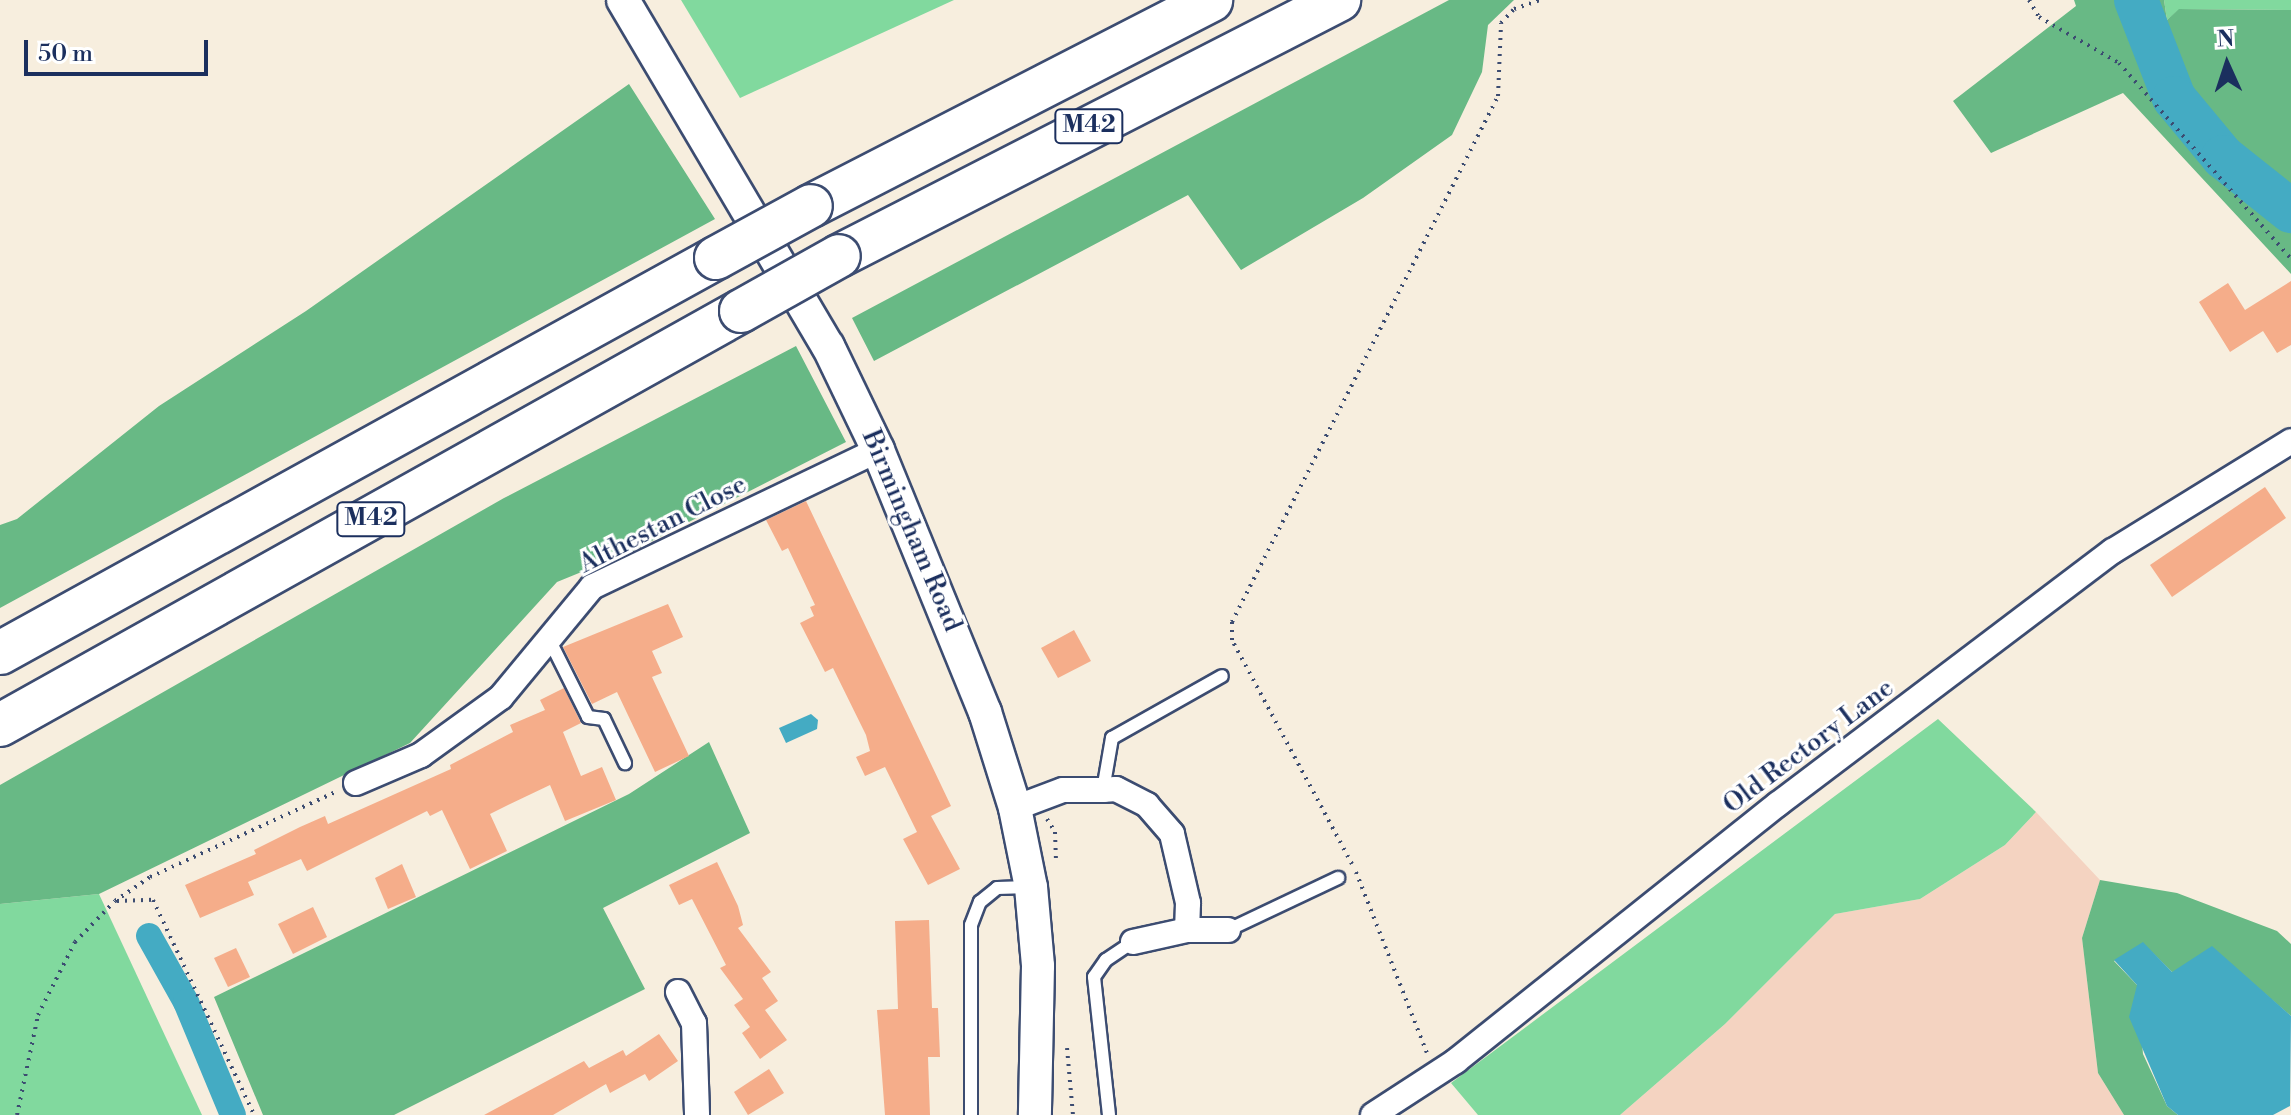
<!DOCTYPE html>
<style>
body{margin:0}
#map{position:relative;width:2291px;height:1115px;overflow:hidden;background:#f7eede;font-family:"Libre Bodoni",serif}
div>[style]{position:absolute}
.built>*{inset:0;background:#f4d3c1}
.green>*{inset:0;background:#81d99e}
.forest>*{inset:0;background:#68b985}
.water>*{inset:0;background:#44abc3}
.stream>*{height:7px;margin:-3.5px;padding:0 3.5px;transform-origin:3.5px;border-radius:3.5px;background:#44abc3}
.canal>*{height:26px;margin:-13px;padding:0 13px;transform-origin:13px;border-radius:13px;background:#44abc3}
.river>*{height:44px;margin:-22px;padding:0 22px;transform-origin:22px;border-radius:22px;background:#44abc3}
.building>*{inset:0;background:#f5ad8a}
.path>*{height:4px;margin-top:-2px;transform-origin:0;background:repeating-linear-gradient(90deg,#3c4c71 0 2px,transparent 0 8px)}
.roads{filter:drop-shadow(2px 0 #3c4c71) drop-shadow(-2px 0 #3c4c71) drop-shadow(0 2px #3c4c71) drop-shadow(0 -2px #3c4c71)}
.lane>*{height:12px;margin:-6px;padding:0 6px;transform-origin:6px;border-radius:6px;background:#fff}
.street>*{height:24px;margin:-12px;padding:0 12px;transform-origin:12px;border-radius:12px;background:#fff}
.secondary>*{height:32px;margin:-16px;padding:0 16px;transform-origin:16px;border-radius:16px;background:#fff}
.highway>*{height:42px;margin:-21px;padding:0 21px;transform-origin:21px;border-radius:21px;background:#fff}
.bridges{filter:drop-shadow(2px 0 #3c4c71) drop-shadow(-2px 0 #3c4c71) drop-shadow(0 2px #3c4c71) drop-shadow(0 -2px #3c4c71)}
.highway-bridge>*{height:42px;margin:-21px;padding:0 21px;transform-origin:21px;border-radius:21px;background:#fff}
span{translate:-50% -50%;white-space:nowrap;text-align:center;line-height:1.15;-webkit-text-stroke:6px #fff;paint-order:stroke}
.shield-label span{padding:2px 6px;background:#fff;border:2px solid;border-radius:6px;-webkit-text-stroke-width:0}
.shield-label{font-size:24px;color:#1b2f5e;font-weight:700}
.street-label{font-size:26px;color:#1b2f5e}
.north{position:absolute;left:2187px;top:24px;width:80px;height:80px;-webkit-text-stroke:6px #fff;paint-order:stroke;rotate:357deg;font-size:22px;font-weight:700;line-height:32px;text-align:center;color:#1b2f5e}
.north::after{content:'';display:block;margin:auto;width:28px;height:36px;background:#1b2f5e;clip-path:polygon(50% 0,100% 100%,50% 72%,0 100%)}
.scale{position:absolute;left:24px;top:40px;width:184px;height:36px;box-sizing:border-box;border:4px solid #1b2f5e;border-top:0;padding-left:10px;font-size:24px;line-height:28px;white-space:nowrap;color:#1b2f5e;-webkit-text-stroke:6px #fff;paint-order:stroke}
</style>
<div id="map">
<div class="built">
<i style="clip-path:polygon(2036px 812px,2100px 880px,2082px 938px,2098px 1073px,2124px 1115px,1620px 1115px,1725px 1024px,1835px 914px,1920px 899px,2005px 845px)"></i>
</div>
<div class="green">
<i style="clip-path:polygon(681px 0,954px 0,740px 98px)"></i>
<i style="clip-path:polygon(2164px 0,2291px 0,2291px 10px,2180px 9px,2167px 20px)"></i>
<i style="clip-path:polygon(1938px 719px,2036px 812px,2005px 845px,1920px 899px,1835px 914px,1725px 1024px,1620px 1115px,1478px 1115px,1451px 1083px)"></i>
<i style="clip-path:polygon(99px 894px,202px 1115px,0 1115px,0 904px)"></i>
</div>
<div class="forest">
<i style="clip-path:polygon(1449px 0,1514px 0,1488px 25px,1482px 72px,1452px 135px,1363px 198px,1241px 270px,1188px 195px,874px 361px,852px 318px)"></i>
<i style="clip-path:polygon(2074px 0,2164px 0,2167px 20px,2179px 9px,2291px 10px,2291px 274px,2123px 93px,1991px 153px,1953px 101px,2076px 6px)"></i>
<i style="clip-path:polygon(629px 84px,715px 219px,0 608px,0 525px,17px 519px,159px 406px,306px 311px)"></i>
<i style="clip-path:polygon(796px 346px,846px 442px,628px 553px,557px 582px,410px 743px,99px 894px,0 904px,0 785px,504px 498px)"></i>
<i style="clip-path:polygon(709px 742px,750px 833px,603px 908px,645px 989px,394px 1115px,263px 1115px,214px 997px,629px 794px)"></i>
<i style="clip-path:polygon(2100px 880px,2177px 893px,2277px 931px,2291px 944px,2291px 1016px,2233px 966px,2172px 972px,2143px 943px,2114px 961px,2137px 985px,2143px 1054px,2167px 1106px,2178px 1115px,2124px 1115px,2098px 1073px,2082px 938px)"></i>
</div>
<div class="water">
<i style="clip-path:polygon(811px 714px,818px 720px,817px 729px,786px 743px,779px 728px)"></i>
<i style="clip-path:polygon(2143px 942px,2172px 972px,2212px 946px,2291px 1016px,2290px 1106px,2273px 1115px,2178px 1115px,2167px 1106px,2129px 1017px,2137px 985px,2114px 960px)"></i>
</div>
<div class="stream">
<i style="left:2285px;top:204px;width:8px;rotate:-40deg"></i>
</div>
<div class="canal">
<i style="left:149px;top:936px;width:76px;rotate:60.7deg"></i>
<i style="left:186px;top:1002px;width:122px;rotate:67.4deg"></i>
</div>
<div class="river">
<i style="left:2136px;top:0;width:105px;rotate:68.8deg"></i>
<i style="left:2174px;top:98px;width:77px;rotate:50.3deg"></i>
<i style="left:2223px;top:157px;width:87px;rotate:38.5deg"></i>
</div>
<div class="building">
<i style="clip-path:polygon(2291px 281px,2291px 345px,2277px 353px,2263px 331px,2230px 352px,2199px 302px,2228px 283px,2245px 310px)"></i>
<i style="clip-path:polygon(2265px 487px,2286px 518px,2172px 597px,2150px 565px)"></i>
<i style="clip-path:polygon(806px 501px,951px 806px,931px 816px,960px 869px,928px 885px,903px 839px,917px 832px,885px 767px,865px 776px,856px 757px,870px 751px,866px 735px,833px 668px,825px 672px,800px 623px,814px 616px,810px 607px,815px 605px,788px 548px,782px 551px,766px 520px)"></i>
<i style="clip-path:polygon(668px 604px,683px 637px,652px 651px,662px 673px,652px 677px,689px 756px,655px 772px,617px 692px,592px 704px,563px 647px)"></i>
<i style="clip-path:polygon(1074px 630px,1091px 661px,1058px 678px,1041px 648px)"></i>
<i style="clip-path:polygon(564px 688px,581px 723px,563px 732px,581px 776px,602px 767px,616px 800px,565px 821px,550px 785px,506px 806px,490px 814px,507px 851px,470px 869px,442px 810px,430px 816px,427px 811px,307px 871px,301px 859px,248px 882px,254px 895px,200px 918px,185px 885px,256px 854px,254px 850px,300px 827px,325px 816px,328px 824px,451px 769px,450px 765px,513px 732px,510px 725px,545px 710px,540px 700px)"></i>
<i style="clip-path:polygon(717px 862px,738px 906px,743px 925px,738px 928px,771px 972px,762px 978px,778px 1001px,765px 1010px,787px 1040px,760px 1059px,742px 1033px,750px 1027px,734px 1005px,743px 999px,720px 968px,726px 965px,692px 899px,679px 905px,669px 885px)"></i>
<i style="clip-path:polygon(402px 864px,416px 897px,388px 909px,375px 878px)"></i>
<i style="clip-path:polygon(313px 907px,327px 937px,293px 954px,278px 924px)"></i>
<i style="clip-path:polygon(929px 920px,932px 1008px,938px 1008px,940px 1057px,928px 1057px,930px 1115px,885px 1115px,877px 1010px,898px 1009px,895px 921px)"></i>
<i style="clip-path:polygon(236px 948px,250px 977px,228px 987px,214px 958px)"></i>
<i style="clip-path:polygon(659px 1034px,678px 1061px,649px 1081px,645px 1074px,610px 1093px,606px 1084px,553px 1115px,484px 1115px,584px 1061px,589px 1068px,623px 1050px,626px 1056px)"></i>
<i style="clip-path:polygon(769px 1069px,784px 1093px,748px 1115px,734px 1092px)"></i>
</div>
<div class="path">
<i style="left:2029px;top:0;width:20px;rotate:60deg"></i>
<i style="left:2039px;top:17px;width:92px;rotate:29.9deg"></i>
<i style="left:2119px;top:63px;width:261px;rotate:48.7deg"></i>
<i style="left:1047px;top:819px;width:15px;rotate:58deg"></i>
<i style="left:1055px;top:832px;width:28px;rotate:88deg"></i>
<i style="left:1352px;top:864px;width:254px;rotate:-118.2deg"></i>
<i style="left:1232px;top:640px;width:18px;rotate:-90deg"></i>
<i style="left:1232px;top:622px;width:589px;rotate:-63.17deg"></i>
<i style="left:1498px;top:96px;width:73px;rotate:-87.6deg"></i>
<i style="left:1501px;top:23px;width:19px;rotate:-47deg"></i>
<i style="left:1514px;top:9px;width:28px;rotate:-19deg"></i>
<i style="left:1356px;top:872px;width:194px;rotate:68.6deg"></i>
<i style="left:117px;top:901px;width:36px;rotate:-2deg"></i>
<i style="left:153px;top:900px;width:238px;rotate:64.8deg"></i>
<i style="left:1067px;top:1048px;width:67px;rotate:84.9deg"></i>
<i style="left:17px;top:1115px;width:102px;rotate:-78.1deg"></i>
<i style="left:38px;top:1015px;width:82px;rotate:-63.1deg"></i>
<i style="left:75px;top:942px;width:57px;rotate:-45.7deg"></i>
<i style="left:115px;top:901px;width:42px;rotate:-34.4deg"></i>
<i style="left:150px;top:877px;width:205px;rotate:-24.6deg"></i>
</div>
<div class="roads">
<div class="lane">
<i style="left:549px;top:639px;width:87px;rotate:63.4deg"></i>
<i style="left:588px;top:717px;width:16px;rotate:7deg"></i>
<i style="left:604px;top:719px;width:49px;rotate:64.5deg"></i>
<i style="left:1103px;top:790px;width:53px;rotate:-80.2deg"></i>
<i style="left:1112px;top:738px;width:126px;rotate:-29.4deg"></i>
<i style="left:1228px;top:930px;width:122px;rotate:-25.3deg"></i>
<i style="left:971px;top:1115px;width:190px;rotate:-90deg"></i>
<i style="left:971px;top:925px;width:25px;rotate:-69deg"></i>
<i style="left:980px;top:902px;width:22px;rotate:-39deg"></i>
<i style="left:997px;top:888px;width:32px;rotate:-2deg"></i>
<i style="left:1109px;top:1115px;width:139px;rotate:-96.2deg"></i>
<i style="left:1094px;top:977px;width:21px;rotate:-55deg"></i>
<i style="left:1106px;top:960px;width:32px;rotate:-34deg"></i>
</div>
<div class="street">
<i style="left:356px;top:783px;width:71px;rotate:-23.3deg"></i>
<i style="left:421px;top:755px;width:99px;rotate:-35.9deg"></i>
<i style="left:501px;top:697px;width:143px;rotate:-50.4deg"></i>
<i style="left:592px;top:587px;width:317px;rotate:-25.6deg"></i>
<i style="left:1015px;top:808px;width:51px;rotate:-20.6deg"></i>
<i style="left:1063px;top:790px;width:40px"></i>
<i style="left:1103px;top:790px;width:13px;rotate:-4deg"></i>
<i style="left:1116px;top:789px;width:35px;rotate:27deg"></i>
<i style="left:1147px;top:805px;width:38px;rotate:49deg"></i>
<i style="left:1172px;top:834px;width:71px;rotate:76.9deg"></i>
<i style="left:1188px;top:903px;width:27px;rotate:92deg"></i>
<i style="left:1187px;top:930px;width:41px"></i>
<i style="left:1133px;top:942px;width:55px;rotate:-12.5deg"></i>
<i style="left:678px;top:992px;width:35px;rotate:63deg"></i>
<i style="left:694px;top:1023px;width:92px;rotate:88.1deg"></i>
<i style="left:1373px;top:1115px;width:99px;rotate:-33deg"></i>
<i style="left:1456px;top:1061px;width:412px;rotate:-38.6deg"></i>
<i style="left:1778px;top:804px;width:420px;rotate:-37.1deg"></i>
<i style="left:2113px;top:551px;width:209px;rotate:-31.7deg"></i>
</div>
<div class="secondary">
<i style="left:623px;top:0;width:402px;rotate:59.4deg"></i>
<i style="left:828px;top:346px;width:115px;rotate:64.3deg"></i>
<i style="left:878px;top:450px;width:283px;rotate:67.8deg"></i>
<i style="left:985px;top:712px;width:101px;rotate:72.6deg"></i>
<i style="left:1015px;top:808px;width:81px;rotate:78.6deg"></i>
<i style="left:1031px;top:887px;width:79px;rotate:84.9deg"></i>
<i style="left:1038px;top:966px;width:149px;rotate:91.2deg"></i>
</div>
<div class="highway">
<i style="left:811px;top:206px;width:450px;rotate:-27.2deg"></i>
<i style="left:839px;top:256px;width:562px;rotate:-27.11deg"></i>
<i style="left:0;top:653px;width:818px;rotate:-28.88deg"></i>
<i style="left:0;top:725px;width:849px;rotate:-29.19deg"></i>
</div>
</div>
<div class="bridges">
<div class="highway-bridge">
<i style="left:716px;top:258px;width:108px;rotate:-28.7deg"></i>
<i style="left:741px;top:311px;width:112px;rotate:-29.3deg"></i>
</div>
</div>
<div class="shield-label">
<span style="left:1089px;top:126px">M42</span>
<span style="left:371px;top:519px">M42</span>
</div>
<div class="street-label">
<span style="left:663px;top:525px;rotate:-27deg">Althestan Close</span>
<span style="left:911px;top:531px;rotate:67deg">Birmingham Road</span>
<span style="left:1809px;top:747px;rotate:-37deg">Old Rectory Lane</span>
</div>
<div class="north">N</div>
<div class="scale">50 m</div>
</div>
